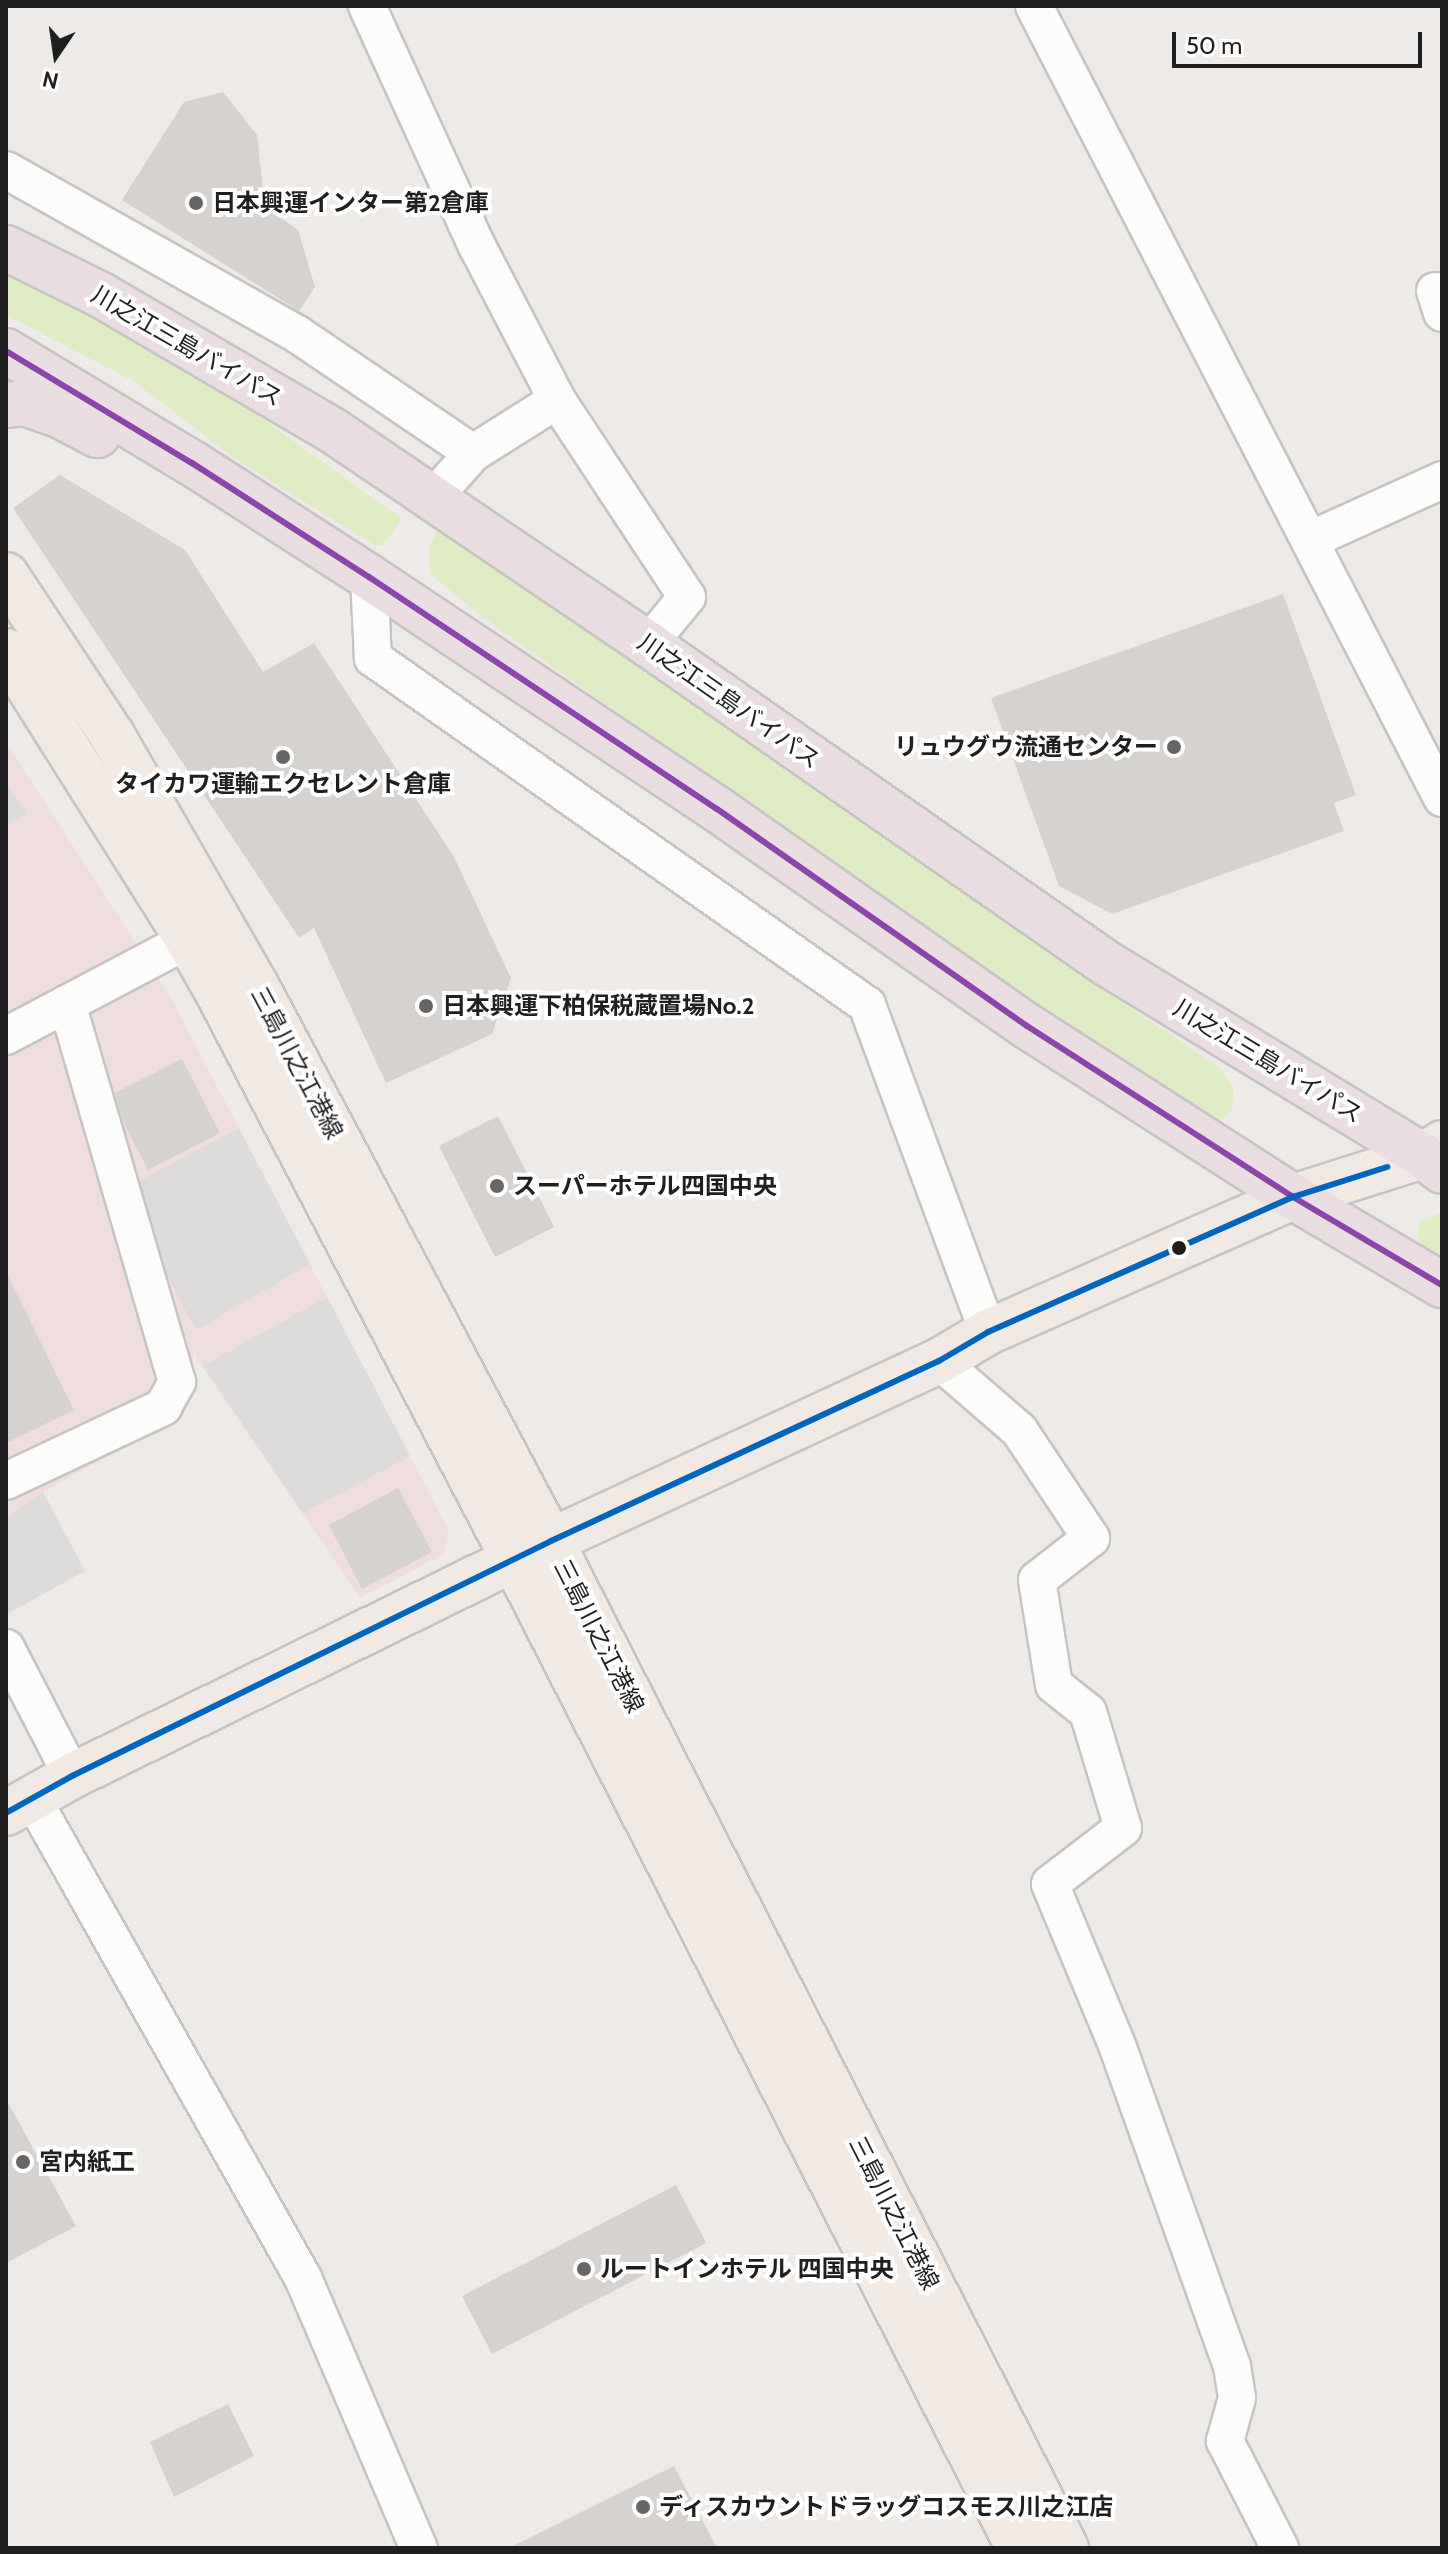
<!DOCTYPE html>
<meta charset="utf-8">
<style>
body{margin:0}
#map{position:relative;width:1448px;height:2554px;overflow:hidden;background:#edeae7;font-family:Cabin,"Noto Sans JP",sans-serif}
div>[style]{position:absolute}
.commercial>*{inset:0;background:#f0ddde}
.grass>*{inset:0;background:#e0ecc4}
.parking>*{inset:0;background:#dddcdb}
.building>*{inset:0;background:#d5d2d0}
.roads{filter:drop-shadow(2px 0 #c6c5c3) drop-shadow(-2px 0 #c6c5c3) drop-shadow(0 2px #c6c5c3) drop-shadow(0 -2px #c6c5c3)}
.minor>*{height:36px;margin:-18px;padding:0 18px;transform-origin:18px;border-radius:18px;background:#fcfcfb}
.major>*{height:44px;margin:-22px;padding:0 22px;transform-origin:22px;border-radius:22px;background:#f1eae4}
.highway>*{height:44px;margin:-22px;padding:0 22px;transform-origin:22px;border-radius:22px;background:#eadee2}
.bus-1>*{height:6px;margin:-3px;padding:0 3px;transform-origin:3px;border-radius:3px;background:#8e44ad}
.bus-2>*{height:6px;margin:-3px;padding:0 3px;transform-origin:3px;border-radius:3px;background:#0065bd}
.dots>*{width:22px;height:22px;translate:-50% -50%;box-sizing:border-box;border:4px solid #fff;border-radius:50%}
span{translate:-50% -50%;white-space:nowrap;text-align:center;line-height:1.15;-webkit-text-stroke:8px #fff;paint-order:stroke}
.poi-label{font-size:24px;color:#1f1f1f;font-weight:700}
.left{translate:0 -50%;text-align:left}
.right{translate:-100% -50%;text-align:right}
.street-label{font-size:24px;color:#1f1f1f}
.frame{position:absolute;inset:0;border:8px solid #1f1f1f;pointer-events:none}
.north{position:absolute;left:16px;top:16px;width:80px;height:80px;-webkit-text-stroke:6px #fff;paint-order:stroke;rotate:193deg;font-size:22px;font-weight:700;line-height:32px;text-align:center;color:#1f1f1f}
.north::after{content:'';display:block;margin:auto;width:28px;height:36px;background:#1f1f1f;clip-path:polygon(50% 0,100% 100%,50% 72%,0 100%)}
.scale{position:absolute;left:1172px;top:32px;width:250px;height:36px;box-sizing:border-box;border:4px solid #1f1f1f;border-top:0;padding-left:10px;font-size:24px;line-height:28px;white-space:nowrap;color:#1f1f1f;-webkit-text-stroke:6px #fff;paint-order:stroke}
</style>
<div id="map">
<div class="commercial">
<i style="clip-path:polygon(6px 742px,171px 998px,449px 1531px,444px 1554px,360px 1598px,193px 1353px,193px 1397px,176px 1418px,43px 1492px,85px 1571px,6px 1611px)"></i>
</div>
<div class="grass">
<i style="clip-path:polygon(6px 275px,130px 337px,242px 404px,402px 519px,383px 545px,376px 546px,237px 460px,133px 381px,6px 315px)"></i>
<i style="clip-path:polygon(440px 528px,970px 885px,1099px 987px,1222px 1070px,1233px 1088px,1234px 1104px,1227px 1117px,1212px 1123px,1195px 1115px,883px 903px,479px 614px,430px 574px,429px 546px)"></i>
<i style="clip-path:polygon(1442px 1213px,1442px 1259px,1422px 1247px,1417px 1234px,1420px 1221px)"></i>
</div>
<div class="parking">
<i style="clip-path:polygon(6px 782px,28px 814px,6px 824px)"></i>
<i style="clip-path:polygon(239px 1128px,310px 1264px,196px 1330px,150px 1244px,136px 1183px)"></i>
<i style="clip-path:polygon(327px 1297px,410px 1456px,303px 1513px,203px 1366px)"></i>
<i style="clip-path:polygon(43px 1492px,85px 1571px,7px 1614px,6px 1518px)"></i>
</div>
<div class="building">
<i style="clip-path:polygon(223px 92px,257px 135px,265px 207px,298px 230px,315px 287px,299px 311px,122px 200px,184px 102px)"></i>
<i style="clip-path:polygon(60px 475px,185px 550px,263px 672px,314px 643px,454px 857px,511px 978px,492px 1034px,386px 1083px,314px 928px,299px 938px,13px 508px)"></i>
<i style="clip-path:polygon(1283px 594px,1356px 795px,1334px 803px,1344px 831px,1112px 914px,1059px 886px,991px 698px)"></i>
<i style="clip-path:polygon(182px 1059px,220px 1133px,148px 1170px,123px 1122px,115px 1093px)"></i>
<i style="clip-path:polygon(498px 1116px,554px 1227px,495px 1257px,439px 1146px)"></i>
<i style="clip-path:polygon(6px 1272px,74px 1410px,6px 1443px)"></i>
<i style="clip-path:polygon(398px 1488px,432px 1552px,362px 1589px,329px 1525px)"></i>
<i style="clip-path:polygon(6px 2099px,76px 2226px,6px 2263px)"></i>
<i style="clip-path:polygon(676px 2185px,706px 2243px,492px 2354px,462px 2296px)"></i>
<i style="clip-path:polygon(228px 2404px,254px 2456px,174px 2497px,150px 2442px)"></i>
<i style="clip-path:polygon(674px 2466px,717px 2548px,509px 2548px)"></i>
</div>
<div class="roads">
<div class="minor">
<i style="left:367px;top:6px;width:264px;rotate:65.4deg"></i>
<i style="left:477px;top:246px;width:174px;rotate:62.5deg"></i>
<i style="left:557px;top:400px;width:236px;rotate:56.6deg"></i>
<i style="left:687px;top:597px;width:61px;rotate:129.7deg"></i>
<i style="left:1034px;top:6px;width:891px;rotate:62.74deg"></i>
<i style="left:6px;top:170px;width:334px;rotate:29.4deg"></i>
<i style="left:297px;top:334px;width:212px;rotate:34.1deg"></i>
<i style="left:1435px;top:291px;width:23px;rotate:72deg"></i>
<i style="left:432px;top:499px;width:62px;rotate:-48.3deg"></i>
<i style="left:473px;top:453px;width:99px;rotate:-32.2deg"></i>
<i style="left:1310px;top:540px;width:145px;rotate:-24.4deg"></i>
<i style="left:369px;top:577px;width:81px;rotate:87.2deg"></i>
<i style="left:373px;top:658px;width:604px;rotate:35.09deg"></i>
<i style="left:867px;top:1005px;width:349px;rotate:69.7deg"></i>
<i style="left:6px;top:1036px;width:206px;rotate:-27.8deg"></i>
<i style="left:939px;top:1361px;width:106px;rotate:40.8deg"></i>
<i style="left:1019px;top:1430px;width:130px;rotate:56.3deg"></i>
<i style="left:1091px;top:1538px;width:68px;rotate:142.1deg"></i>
<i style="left:1037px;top:1580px;width:106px;rotate:80.8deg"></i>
<i style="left:1054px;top:1685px;width:43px;rotate:38.5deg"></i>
<i style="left:1088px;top:1712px;width:121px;rotate:73.2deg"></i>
<i style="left:1123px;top:1828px;width:92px;rotate:142.5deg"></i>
<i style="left:1050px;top:1884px;width:174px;rotate:67.4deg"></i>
<i style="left:1117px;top:2045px;width:341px;rotate:70.3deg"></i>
<i style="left:1232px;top:2366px;width:32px;rotate:81deg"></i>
<i style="left:1237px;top:2398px;width:45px;rotate:105.6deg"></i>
<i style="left:1225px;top:2441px;width:120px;rotate:62.8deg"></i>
<i style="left:6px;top:1481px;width:174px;rotate:-25.2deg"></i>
<i style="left:163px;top:1407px;width:29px;rotate:-61deg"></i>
<i style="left:177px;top:1382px;width:394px;rotate:-106.2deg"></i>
<i style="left:6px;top:1648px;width:144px;rotate:62.7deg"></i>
<i style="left:32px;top:1798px;width:551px;rotate:60.55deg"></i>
<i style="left:303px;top:2278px;width:294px;rotate:66.8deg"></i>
</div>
<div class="major">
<i style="left:6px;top:575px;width:192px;rotate:56.5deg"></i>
<i style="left:112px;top:735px;width:291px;rotate:60.1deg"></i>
<i style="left:257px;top:987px;width:627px;rotate:62.05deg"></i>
<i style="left:551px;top:1541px;width:1131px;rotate:62.91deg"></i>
<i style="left:6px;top:651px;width:342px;rotate:57.8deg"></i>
<i style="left:188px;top:940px;width:61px;rotate:60.5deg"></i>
<i style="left:218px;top:993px;width:640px;rotate:62.43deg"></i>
<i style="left:514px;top:1560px;width:1110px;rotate:62.93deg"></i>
<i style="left:6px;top:1813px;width:76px;rotate:-29.3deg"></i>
<i style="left:72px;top:1776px;width:534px;rotate:-26.13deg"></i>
<i style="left:551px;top:1541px;width:428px;rotate:-24.9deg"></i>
<i style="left:939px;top:1361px;width:57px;rotate:-30.6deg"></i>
<i style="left:988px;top:1332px;width:334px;rotate:-23.9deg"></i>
<i style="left:1293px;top:1197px;width:136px;rotate:-17.5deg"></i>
<i style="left:1423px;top:1156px;width:23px;rotate:-34deg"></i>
</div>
<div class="highway">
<i style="left:6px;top:248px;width:106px;rotate:26.3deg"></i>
<i style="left:101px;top:295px;width:268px;rotate:30.3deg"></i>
<i style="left:332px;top:430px;width:382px;rotate:34.1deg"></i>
<i style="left:648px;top:644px;width:558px;rotate:34.86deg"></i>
<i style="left:1106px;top:963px;width:371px;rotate:31.3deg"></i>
<i style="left:1423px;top:1156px;width:24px;rotate:38deg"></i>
<i style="left:6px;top:351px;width:217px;rotate:31.1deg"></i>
<i style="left:192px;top:463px;width:211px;rotate:32.8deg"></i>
<i style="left:369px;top:577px;width:418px;rotate:33.7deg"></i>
<i style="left:717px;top:809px;width:378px;rotate:35deg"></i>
<i style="left:1027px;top:1026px;width:316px;rotate:32.7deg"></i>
<i style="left:1293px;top:1197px;width:173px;rotate:30.6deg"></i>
<i style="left:6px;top:405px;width:18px;rotate:-6deg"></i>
<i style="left:24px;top:403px;width:39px;rotate:19deg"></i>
<i style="left:61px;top:416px;width:41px;rotate:27.8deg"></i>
</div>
</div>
<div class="bus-1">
<i style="left:6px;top:351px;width:217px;rotate:31.1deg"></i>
<i style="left:192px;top:463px;width:211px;rotate:32.8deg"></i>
<i style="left:369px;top:577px;width:418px;rotate:33.7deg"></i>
<i style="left:717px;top:809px;width:378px;rotate:35deg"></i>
<i style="left:1027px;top:1026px;width:316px;rotate:32.7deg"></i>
<i style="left:1293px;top:1197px;width:173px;rotate:30.6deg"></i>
</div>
<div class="bus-2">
<i style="left:6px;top:1813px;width:76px;rotate:-29.3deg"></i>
<i style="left:72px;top:1776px;width:534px;rotate:-26.13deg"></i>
<i style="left:551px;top:1541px;width:428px;rotate:-24.9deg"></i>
<i style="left:939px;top:1361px;width:57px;rotate:-30.6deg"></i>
<i style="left:988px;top:1332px;width:334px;rotate:-23.9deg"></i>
<i style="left:1293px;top:1197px;width:99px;rotate:-17.7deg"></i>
</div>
<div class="dots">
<i style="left:196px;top:203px;background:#676665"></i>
<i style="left:1174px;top:747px;background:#676665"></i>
<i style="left:283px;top:757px;background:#676665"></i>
<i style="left:426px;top:1006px;background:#676665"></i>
<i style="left:497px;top:1186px;background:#676665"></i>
<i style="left:1179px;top:1248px;background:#1f1f1f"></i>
<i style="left:23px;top:2162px;background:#676665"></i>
<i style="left:584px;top:2269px;background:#676665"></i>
<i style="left:643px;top:2507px;background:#676665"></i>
</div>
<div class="poi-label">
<span class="left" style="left:212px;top:203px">日本興運インター第2倉庫</span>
<span class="right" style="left:1158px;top:747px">リュウグウ流通センター</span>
<span style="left:283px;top:784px">タイカワ運輸エクセレント倉庫</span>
<span class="left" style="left:442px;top:1006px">日本興運下柏保税蔵置場No.2</span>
<span class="left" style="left:513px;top:1186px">スーパーホテル四国中央</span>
<span class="left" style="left:39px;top:2162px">宮内紙工</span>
<span class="left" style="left:600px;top:2269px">ルートインホテル 四国中央</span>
<span class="left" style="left:659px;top:2507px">ディスカウントドラッグコスモス川之江店</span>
</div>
<div class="street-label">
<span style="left:187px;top:346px;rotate:30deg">川之江三島バイパス</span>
<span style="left:729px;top:701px;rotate:35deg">川之江三島バイパス</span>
<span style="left:1268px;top:1061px;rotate:31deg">川之江三島バイパス</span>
<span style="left:297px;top:1063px;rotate:62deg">三島川之江港線</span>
<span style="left:599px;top:1636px;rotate:63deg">三島川之江港線</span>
<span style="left:894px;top:2213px;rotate:63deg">三島川之江港線</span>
</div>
<div class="frame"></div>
<div class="north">N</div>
<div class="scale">50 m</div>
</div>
